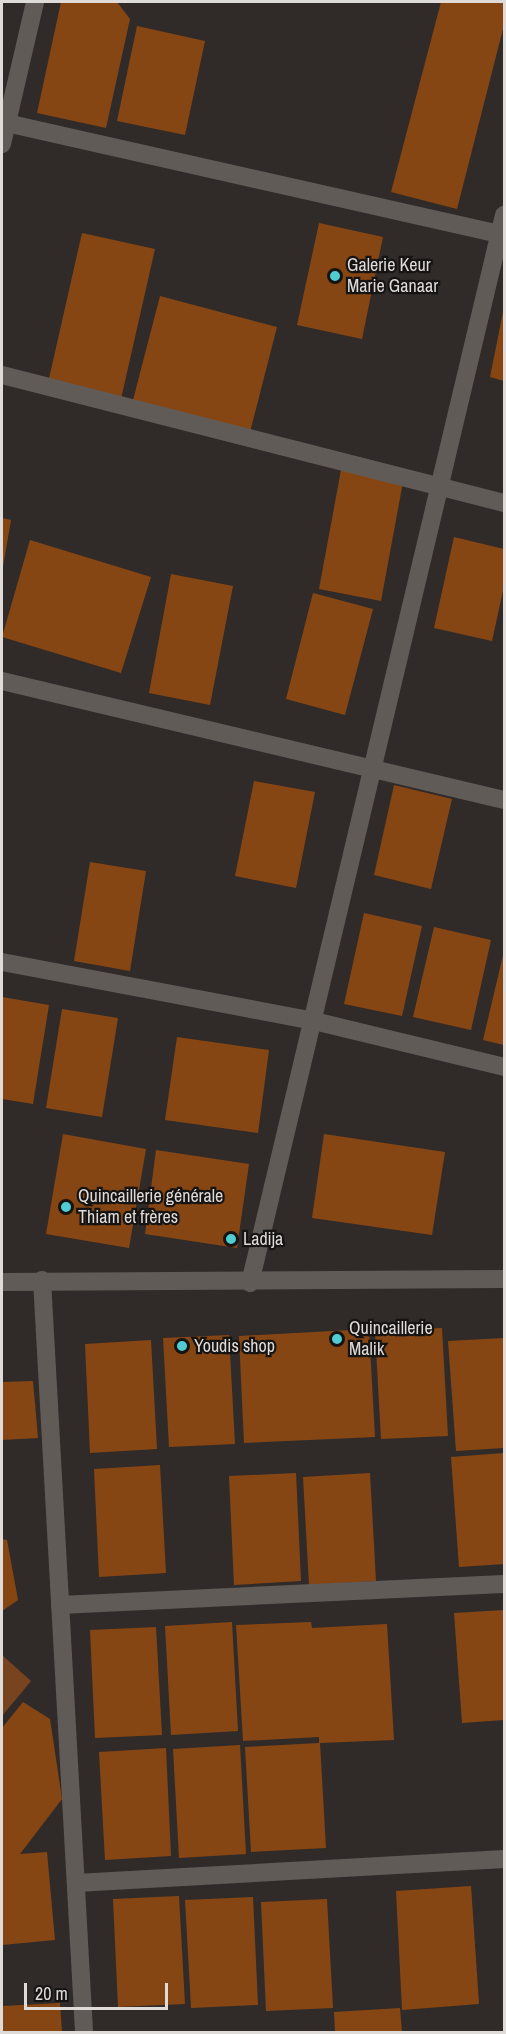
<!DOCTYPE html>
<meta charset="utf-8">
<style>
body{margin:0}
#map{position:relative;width:506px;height:2034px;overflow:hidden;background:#302b28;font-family:"Archivo Narrow",sans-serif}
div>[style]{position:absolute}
.green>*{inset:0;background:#784420}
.building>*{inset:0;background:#864614}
.minor>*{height:18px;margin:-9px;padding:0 9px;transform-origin:9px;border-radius:9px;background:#615b58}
.dots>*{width:16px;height:16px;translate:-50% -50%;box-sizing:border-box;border:3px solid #161412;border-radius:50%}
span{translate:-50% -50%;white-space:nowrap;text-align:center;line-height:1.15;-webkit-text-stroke:4.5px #161412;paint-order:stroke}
.poi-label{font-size:18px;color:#dfdbd9}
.left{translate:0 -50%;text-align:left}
.frame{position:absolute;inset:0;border:3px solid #dfdbd9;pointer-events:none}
.scale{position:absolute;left:24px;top:1983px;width:144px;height:27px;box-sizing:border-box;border:3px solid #dfdbd9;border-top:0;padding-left:8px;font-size:18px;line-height:21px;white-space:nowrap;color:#dfdbd9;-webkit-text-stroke:4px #161412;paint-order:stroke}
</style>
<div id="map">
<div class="green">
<i style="clip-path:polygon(2px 1655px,31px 1681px,2px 1716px)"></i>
</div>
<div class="building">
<i style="clip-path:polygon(61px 2px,117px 2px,130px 19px,106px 128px,37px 113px)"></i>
<i style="clip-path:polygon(441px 2px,504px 2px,504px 25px,457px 209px,391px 192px)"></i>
<i style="clip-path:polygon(137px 26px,205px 41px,185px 135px,117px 121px)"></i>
<i style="clip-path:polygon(319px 223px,383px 237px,362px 339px,297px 325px)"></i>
<i style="clip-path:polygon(82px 233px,155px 249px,121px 399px,48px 383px)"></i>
<i style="clip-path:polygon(160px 296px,277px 327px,250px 432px,133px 400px)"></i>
<i style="clip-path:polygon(503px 312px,504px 312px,504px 381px,490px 377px)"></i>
<i style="clip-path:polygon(341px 470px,403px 482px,381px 601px,319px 589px)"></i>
<i style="clip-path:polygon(2px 518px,11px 520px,3px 567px,2px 567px)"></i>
<i style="clip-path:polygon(454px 537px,504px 549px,504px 586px,492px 641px,434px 628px)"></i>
<i style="clip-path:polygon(30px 540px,151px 577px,121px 673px,2px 637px)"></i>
<i style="clip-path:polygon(171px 574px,233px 586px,210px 705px,149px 693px)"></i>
<i style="clip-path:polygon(313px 593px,373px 609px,345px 715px,286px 699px)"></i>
<i style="clip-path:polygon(254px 781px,315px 792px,296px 888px,235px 876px)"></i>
<i style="clip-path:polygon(394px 785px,452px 799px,431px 889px,374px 875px)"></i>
<i style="clip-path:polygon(90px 862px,146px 871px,130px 971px,74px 961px)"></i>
<i style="clip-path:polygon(364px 913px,422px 926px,402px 1016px,344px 1004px)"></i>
<i style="clip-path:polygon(434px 927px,491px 940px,471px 1030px,413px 1017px)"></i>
<i style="clip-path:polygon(504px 951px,504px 1045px,483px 1040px)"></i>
<i style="clip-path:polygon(2px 997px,49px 1005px,33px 1104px,2px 1099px)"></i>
<i style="clip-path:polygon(62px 1009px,118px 1018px,102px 1117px,46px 1108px)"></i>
<i style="clip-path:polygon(177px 1037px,269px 1050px,258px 1133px,165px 1120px)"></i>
<i style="clip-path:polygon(63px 1134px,146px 1149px,129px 1248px,46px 1234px)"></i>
<i style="clip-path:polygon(324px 1134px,445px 1152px,432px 1235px,312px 1218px)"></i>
<i style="clip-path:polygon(156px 1150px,249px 1164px,237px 1248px,145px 1234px)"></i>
<i style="clip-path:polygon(442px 1328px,448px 1436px,381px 1439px,375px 1331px)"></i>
<i style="clip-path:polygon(369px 1329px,375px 1437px,244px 1443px,239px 1336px)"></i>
<i style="clip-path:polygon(229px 1335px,235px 1444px,169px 1447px,163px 1338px)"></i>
<i style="clip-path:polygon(504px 1338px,504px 1448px,456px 1451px,448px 1341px)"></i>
<i style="clip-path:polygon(151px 1340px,157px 1449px,90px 1453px,85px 1344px)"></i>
<i style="clip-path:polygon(33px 1381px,38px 1438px,2px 1440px,2px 1382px)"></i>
<i style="clip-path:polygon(504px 1453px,504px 1564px,459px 1567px,451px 1457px)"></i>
<i style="clip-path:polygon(160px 1465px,166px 1573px,99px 1577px,94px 1469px)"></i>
<i style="clip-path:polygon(296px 1473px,301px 1581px,234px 1585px,229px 1476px)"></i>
<i style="clip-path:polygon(370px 1473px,376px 1581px,309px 1585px,303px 1477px)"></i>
<i style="clip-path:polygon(2px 1539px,7px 1540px,18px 1600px,2px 1611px)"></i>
<i style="clip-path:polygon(504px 1610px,504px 1720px,462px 1723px,454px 1613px)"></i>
<i style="clip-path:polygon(232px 1622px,238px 1731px,171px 1735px,165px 1626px)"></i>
<i style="clip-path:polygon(311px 1622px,312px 1628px,387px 1624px,394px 1740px,320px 1743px,326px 1848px,251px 1852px,245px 1747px,319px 1743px,319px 1737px,243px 1741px,236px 1625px)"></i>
<i style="clip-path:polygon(156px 1627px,162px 1735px,95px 1738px,90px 1630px)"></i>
<i style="clip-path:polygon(23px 1702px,50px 1719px,62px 1799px,20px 1854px,47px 1852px,55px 1940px,2px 1945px,2px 1728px)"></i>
<i style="clip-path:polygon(240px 1745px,246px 1854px,179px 1858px,173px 1749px)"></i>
<i style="clip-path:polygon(166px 1748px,171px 1856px,105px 1860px,99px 1752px)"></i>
<i style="clip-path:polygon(471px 1886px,479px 2004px,402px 2010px,396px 1891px)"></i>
<i style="clip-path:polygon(179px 1896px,185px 2004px,118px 2007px,113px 1899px)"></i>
<i style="clip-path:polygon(253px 1897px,258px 2005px,191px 2008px,185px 1900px)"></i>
<i style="clip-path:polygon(327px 1899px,333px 2008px,266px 2011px,261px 1902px)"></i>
<i style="clip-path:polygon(60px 2003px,62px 2032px,2px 2032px,2px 2006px)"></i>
<i style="clip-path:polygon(400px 2008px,402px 2032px,335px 2032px,334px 2012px)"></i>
</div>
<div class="minor">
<i style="left:2px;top:122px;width:515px;rotate:12.69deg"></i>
<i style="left:2px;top:144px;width:146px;rotate:-76.9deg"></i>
<i style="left:2px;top:375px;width:518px;rotate:14.3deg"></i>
<i style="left:2px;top:681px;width:516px;rotate:13.34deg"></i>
<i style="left:2px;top:962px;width:318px;rotate:10.7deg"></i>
<i style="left:314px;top:1021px;width:195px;rotate:13.6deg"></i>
<i style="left:42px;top:1280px;width:753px;rotate:86.8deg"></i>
<i style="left:2px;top:1282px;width:502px;rotate:-0.34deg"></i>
<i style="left:250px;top:1283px;width:1098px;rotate:-76.62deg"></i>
<i style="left:60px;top:1605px;width:444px;rotate:-2.7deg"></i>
<i style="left:76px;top:1883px;width:429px;rotate:-3.2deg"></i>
</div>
<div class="dots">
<i style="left:335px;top:276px;background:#51ccd2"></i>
<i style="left:66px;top:1207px;background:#51ccd2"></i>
<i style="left:231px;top:1239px;background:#51ccd2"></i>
<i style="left:337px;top:1339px;background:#51ccd2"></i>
<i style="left:182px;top:1346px;background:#51ccd2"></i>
</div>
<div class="poi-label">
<span class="left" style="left:347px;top:276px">Galerie Keur<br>Marie Ganaar</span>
<span class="left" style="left:78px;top:1207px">Quincaillerie générale<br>Thiam et frères</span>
<span class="left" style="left:243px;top:1239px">Ladija</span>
<span class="left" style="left:349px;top:1339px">Quincaillerie<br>Malik</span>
<span class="left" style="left:194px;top:1346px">Youdis shop</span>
</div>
<div class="frame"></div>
<div class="scale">20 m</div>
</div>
